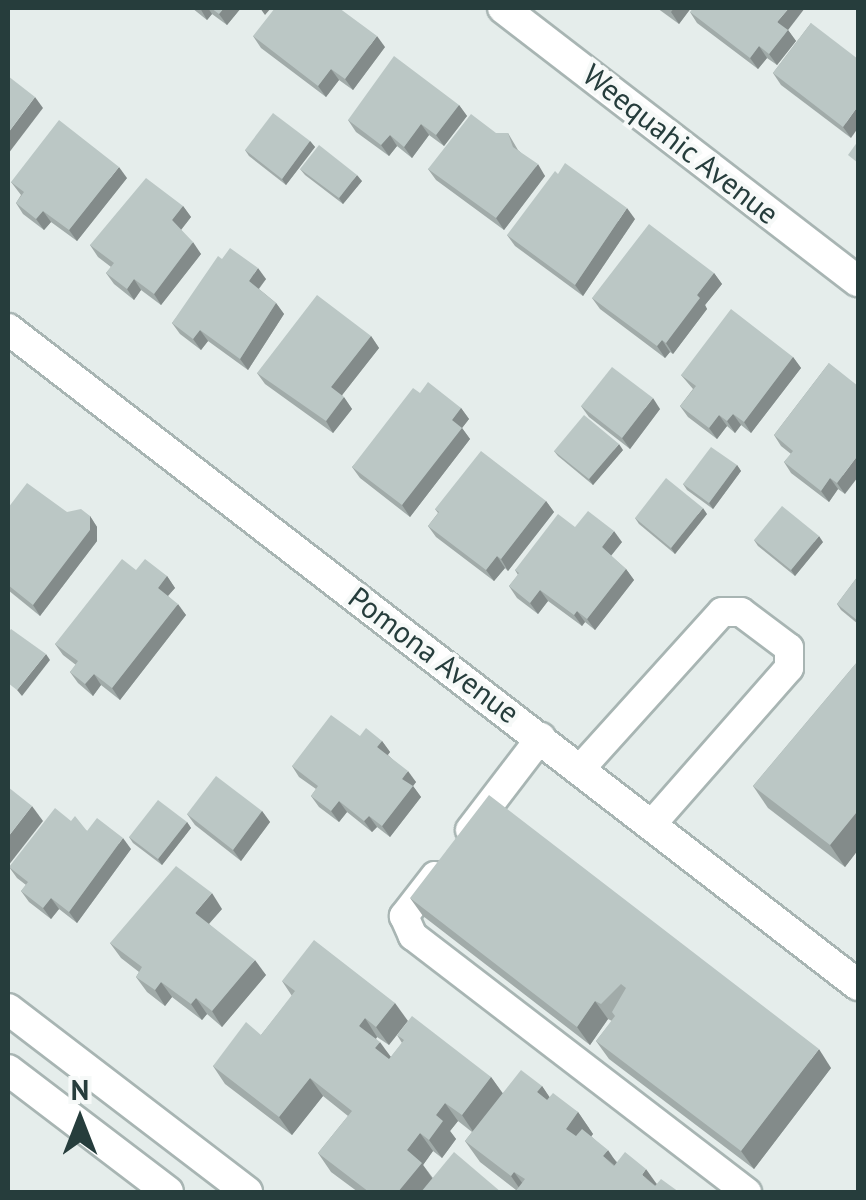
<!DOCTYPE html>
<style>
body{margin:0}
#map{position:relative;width:866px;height:1200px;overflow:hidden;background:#e5edeb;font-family:"PT Sans",sans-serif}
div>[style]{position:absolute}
.roads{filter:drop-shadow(2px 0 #a8b5b3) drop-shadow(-2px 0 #a8b5b3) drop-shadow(0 2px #a8b5b3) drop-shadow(0 -2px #a8b5b3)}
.lane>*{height:28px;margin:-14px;padding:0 14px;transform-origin:14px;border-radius:14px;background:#fff}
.street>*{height:30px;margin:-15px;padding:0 15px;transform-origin:15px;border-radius:15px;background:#fff}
.wall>*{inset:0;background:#a1aba9}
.shaded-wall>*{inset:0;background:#838b8a}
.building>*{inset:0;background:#bbc7c5}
span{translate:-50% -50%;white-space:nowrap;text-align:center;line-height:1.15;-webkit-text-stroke:8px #f6f9f8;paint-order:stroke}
.street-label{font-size:30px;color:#263d3c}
.frame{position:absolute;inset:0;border:10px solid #263d3c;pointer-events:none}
.north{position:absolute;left:30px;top:1070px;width:100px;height:100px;-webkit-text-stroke:8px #f6f9f8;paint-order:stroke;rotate:0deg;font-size:28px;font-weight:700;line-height:40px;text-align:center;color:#263d3c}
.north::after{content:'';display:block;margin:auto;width:35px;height:45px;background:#263d3c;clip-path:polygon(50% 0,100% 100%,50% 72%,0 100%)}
</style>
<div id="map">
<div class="roads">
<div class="lane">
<i style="left:581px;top:768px;width:210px;rotate:-47.9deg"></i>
<i style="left:722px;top:612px;width:19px"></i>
<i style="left:741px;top:612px;width:60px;rotate:36.9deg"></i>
<i style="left:789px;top:648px;width:20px;rotate:90deg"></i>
<i style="left:789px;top:668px;width:206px;rotate:131.3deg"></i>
<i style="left:470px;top:830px;width:117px;rotate:-52.6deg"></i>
<i style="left:435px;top:876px;width:51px;rotate:127.8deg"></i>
<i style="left:404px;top:916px;width:22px;rotate:66deg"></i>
<i style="left:413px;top:936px;width:421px;rotate:37.5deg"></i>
</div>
<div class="street">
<i style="left:503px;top:8px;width:448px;rotate:37.6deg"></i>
<i style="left:8px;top:329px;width:1074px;rotate:37.66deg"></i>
<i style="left:8px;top:1009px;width:301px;rotate:37.4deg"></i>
<i style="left:8px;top:1070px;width:201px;rotate:37.3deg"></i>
</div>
</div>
<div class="wall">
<i style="clip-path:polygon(192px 8px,241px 8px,227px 25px,212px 14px,207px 20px)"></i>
<i style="clip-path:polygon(657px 8px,691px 8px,679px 24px)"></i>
<i style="clip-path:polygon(690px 12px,788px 30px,796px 41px,777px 65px,767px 58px,758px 69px,697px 23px)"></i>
<i style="clip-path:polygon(811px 23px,851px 138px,781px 85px,773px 73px)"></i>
<i style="clip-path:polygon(253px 36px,385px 47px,353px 90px,339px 80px,326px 97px,261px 48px)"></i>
<i style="clip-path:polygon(459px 105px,467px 116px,444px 146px,429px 135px,412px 158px,397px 146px,389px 156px,356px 132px,348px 120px)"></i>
<i style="clip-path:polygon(496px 133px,508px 133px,518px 150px,545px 176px,504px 230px,436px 180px,428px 169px)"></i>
<i style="clip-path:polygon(310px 141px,315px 147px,286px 185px,249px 156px,245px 150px)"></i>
<i style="clip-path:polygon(300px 169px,362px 181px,343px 204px,305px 175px)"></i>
<i style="clip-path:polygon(127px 178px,77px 241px,51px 222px,44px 230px,23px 214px,16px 203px,21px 195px,11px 182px)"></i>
<i style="clip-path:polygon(183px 206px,191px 217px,181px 230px,201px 254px,161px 305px,141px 290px,134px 300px,114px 284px,106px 273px,111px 267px,98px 257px,90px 245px)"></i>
<i style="clip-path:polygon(635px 219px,583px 296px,515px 246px,507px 235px)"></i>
<i style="clip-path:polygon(222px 259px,266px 279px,259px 289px,276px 303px,284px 314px,248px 370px,208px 341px,201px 350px,180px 334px,172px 323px)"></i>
<i style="clip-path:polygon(714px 273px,722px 284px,705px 305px,707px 309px,673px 354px,670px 352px,665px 358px,600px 309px,592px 298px)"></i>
<i style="clip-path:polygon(371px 336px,379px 348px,342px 395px,352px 409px,333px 433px,265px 384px,257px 373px)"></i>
<i style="clip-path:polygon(793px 357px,801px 368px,751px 433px,741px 425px,735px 433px,727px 426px,717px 439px,688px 417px,680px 406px,693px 389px,681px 375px)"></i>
<i style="clip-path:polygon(829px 363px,845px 494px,838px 489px,829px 502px,791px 473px,784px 462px,791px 454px,781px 446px,774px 435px)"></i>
<i style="clip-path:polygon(420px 393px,461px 408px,469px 419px,462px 428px,470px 439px,410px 517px,360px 478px,352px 467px)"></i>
<i style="clip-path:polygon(581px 406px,660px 409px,630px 449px,589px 417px)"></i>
<i style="clip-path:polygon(623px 450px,593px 485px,558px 456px,554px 451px)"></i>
<i style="clip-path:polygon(737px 465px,741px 471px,713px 509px,687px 490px,683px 484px)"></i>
<i style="clip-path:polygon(546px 501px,554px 512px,508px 571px,505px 568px,494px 581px,436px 537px,428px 526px,438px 513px,435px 509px)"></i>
<i style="clip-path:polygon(8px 508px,67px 512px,90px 516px,97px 527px,97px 541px,40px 616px,8px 590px)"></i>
<i style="clip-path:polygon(707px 514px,675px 554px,639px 524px,635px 518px)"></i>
<i style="clip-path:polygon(575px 527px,622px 542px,611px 556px,626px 569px,634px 580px,595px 630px,585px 622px,582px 626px,548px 601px,538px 614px,517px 598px,509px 586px,518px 575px,515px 570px)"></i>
<i style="clip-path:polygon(754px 540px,823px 542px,795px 576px,758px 546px)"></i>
<i style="clip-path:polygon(136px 570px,167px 576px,175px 588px,168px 596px,186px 615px,120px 700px,101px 685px,93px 696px,78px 683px,70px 672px,76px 665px,63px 655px,55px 644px)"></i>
<i style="clip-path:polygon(858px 576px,858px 624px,841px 610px,837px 604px)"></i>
<i style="clip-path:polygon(858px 661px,858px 850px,845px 867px,768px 808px,753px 786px)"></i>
<i style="clip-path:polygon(360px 736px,382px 741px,390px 752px,388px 755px,416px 782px,413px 786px,421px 797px,390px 837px,377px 827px,372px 832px,347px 812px,339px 822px,319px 807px,311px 796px,316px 789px,299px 777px,292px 766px)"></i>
<i style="clip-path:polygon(262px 811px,270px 822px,241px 861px,195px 825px,187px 814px)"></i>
<i style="clip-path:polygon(71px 821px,87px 831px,131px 849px,77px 923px,59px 909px,51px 919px,29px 902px,21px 891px,26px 885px,17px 878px,9px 867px)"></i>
<i style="clip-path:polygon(187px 822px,191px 828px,162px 865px,133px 843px,129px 837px)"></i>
<i style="clip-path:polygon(410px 898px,831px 1068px,754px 1169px,609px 1059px,596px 1041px,612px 1021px,608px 1019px,590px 1045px,423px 916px)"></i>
<i style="clip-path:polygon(222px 909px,209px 924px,266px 975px,222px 1027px,207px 1014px,202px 1020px,172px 997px,165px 1006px,147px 992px,136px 977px,139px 972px,121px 958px,110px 943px)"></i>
<i style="clip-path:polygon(282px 981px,395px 1003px,389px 1045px,377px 1037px,376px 1039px,391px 1057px,402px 1043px,397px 1035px,491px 1077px,502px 1093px,542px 1086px,549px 1097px,578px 1112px,593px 1134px,591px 1136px,617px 1162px,657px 1184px,679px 1192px,516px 1190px,480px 1162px,465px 1141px,472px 1132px,458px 1121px,450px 1131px,456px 1139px,442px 1158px,433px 1151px,423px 1165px,433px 1178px,501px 1192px,358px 1192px,331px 1172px,318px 1153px,348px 1116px,323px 1096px,292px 1135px,225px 1084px,213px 1066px,261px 1035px,292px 996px)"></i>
</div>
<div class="shaded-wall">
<i style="clip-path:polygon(200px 8px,208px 8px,212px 14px,207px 20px)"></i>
<i style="clip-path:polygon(224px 8px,241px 8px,227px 25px,219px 14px)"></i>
<i style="clip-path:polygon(260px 8px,271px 8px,265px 15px)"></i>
<i style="clip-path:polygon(674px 8px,691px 8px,679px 24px,671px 12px)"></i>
<i style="clip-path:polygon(789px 8px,805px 8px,785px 34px,777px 22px)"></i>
<i style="clip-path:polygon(788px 30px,796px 41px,777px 65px,769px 54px)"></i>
<i style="clip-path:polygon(377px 36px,385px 47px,353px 90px,345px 79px)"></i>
<i style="clip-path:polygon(759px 46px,767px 58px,758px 69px,750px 58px)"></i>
<i style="clip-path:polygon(331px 69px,339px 80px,326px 97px,318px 86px)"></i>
<i style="clip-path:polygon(35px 97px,43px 108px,8px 154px,8px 133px)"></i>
<i style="clip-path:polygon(459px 105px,467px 116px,444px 146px,436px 135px)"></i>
<i style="clip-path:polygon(858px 106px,858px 128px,851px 138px,843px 127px)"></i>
<i style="clip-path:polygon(421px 124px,429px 135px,412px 158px,404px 147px)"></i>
<i style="clip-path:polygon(390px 135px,397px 146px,389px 156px,381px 145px)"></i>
<i style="clip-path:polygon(310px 141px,315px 147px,286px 185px,282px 179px)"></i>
<i style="clip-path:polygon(538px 164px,545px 176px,504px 230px,496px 218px)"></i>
<i style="clip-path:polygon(119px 167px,127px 178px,77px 241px,69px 230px)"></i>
<i style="clip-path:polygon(357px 175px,362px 181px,343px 204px,339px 198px)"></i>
<i style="clip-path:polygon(183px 206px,191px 217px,180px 231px,172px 220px)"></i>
<i style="clip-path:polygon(627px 208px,635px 219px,583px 296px,575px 285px)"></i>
<i style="clip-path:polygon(43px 211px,51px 222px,44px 230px,36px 219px)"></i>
<i style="clip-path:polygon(193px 242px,201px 254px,161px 305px,154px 294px)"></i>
<i style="clip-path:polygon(258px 268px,266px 279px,256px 292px,249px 281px)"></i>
<i style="clip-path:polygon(714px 273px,722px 284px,705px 305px,707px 309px,673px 354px,666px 343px,697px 295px)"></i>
<i style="clip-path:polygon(134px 279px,141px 290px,134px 300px,127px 289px)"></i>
<i style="clip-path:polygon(276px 303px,284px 314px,248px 370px,240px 359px)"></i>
<i style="clip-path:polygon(200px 330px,208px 341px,201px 350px,193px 339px)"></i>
<i style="clip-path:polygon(371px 336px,379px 348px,339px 399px,331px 387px)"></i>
<i style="clip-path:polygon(662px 340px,670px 352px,665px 358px,657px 346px)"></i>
<i style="clip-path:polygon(793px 357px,801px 368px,751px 433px,744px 422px)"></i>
<i style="clip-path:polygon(344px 397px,352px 409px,333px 433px,326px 421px)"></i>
<i style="clip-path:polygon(653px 398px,660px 409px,630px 449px,622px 438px)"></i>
<i style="clip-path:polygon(461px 408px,469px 419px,462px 428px,470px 439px,410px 517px,402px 505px,452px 420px)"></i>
<i style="clip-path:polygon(733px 414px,741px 425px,735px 433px,727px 421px)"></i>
<i style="clip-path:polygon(719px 415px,727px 426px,717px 439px,709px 428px)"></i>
<i style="clip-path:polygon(619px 444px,623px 450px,593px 485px,589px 479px)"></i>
<i style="clip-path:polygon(858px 455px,858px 477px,845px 494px,837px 483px)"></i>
<i style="clip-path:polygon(737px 465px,741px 471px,713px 509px,709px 503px)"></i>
<i style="clip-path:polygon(830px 478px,838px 489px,829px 502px,821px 491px)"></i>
<i style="clip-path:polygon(546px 501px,554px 512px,508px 571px,501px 559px)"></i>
<i style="clip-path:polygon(703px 508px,707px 514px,675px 554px,671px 548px)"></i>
<i style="clip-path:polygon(90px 516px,97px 527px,97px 541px,40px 616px,33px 605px)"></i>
<i style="clip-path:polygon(614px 531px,622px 542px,609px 558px,602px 547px)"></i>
<i style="clip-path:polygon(819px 536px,823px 542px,795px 576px,791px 570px)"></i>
<i style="clip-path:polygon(497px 556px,505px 568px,494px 581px,486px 570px)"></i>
<i style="clip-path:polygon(626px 569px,634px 580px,595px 630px,587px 619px)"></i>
<i style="clip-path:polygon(167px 576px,175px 588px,165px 599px,158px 588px)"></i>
<i style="clip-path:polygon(540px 590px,548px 601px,538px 614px,530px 603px)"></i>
<i style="clip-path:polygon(178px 604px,186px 615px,120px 700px,112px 688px)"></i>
<i style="clip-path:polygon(577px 611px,585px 622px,582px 626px,574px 615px)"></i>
<i style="clip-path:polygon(46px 654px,50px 660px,22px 696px,17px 690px)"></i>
<i style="clip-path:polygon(94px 674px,101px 685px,93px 696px,85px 684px)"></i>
<i style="clip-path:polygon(382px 741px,390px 752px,385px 758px,377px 747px)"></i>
<i style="clip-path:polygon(408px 771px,416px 782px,410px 790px,402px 779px)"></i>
<i style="clip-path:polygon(413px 786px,421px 797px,390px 837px,382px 826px)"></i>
<i style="clip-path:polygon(339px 801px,347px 812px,339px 822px,331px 811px)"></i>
<i style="clip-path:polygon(32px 806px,43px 821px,8px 866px,8px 837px)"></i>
<i style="clip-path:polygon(262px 811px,270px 822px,241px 861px,233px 850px)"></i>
<i style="clip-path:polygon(856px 813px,858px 817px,858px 850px,845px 867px,830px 845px)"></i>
<i style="clip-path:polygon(369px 816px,377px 827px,372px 832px,364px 821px)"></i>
<i style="clip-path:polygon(187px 822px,191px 828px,162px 865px,158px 859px)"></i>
<i style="clip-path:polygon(123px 838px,131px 849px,77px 923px,69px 912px)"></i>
<i style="clip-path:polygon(212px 893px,222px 909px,205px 928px,195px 913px)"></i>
<i style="clip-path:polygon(51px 898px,59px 909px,51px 919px,43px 908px)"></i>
<i style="clip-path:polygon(255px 960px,266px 975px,222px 1027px,212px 1011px)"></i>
<i style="clip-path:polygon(161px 982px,172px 997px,165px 1006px,155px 990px)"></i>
<i style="clip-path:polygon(196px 998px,207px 1014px,202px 1020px,191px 1004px)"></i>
<i style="clip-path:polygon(595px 1001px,608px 1019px,590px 1045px,577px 1027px)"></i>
<i style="clip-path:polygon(395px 1003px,408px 1021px,389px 1045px,376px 1027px)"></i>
<i style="clip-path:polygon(365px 1018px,377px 1037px,372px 1044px,359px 1026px)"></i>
<i style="clip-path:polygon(380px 1042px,393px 1060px,388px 1066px,375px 1048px)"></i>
<i style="clip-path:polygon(819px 1049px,831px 1068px,754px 1169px,741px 1151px)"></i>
<i style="clip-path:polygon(491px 1077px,504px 1095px,474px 1133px,462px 1115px)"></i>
<i style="clip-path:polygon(310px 1078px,323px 1096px,292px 1135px,279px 1117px)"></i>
<i style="clip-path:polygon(542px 1086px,557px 1108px,537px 1092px)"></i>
<i style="clip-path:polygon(445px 1103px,458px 1121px,450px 1131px,456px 1139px,442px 1158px,429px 1140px,436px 1115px)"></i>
<i style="clip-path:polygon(578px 1112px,593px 1134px,581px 1150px,566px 1129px)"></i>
<i style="clip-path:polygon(420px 1133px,433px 1151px,423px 1165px,434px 1181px,425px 1192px,398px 1192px,407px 1150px)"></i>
<i style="clip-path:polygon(608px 1150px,623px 1172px,603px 1156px)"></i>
<i style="clip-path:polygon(646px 1169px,661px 1190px,642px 1175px)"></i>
<i style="clip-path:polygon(514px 1172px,529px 1192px,522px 1192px,511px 1176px)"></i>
</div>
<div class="building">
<i style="clip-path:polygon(211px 8px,224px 8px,219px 14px)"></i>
<i style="clip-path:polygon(275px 8px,339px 8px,377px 36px,345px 79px,331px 69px,318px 86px,253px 36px)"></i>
<i style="clip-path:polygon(693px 8px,789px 8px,777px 22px,788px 30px,769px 54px,759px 46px,750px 58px,690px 12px)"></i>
<i style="clip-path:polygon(811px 23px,858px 59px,858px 106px,843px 127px,773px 73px)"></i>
<i style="clip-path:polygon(394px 56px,459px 105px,436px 135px,421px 124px,404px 147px,390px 135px,381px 145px,348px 120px)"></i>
<i style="clip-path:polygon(8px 76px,35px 97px,8px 133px)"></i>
<i style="clip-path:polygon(273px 113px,310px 141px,282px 179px,245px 150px)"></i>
<i style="clip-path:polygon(471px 114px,496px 133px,508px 133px,513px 147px,538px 164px,496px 218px,428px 169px)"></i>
<i style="clip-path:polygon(59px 120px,119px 167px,69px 230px,43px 211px,36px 219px,16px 203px,24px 192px,11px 182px)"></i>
<i style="clip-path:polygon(858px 141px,858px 163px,848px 155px)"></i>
<i style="clip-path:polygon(319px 145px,357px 175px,339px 198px,300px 169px)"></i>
<i style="clip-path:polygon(565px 163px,627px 208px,575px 285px,507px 235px,555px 171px,558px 174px)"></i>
<i style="clip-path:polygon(146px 178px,183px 206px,172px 220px,193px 242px,154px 294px,134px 279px,127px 289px,106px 273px,114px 263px,90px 245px)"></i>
<i style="clip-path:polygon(649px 224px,714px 273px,697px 295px,700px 298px,666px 343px,662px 340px,657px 346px,592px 298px)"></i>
<i style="clip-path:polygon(230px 248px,258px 268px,249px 281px,276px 303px,240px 359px,200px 330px,193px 339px,172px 323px,218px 256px,222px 259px)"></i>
<i style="clip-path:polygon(317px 295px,371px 336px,331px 387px,344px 397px,326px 421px,257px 373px)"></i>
<i style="clip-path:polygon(731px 309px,793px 357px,744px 422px,733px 414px,727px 421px,719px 415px,709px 428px,680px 406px,696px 386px,681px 375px)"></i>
<i style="clip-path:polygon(829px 363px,858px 386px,858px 455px,837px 483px,830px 478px,821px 491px,784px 462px,793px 451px,774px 435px)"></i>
<i style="clip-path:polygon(612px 367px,653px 398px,622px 438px,581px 406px)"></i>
<i style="clip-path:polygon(428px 382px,461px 408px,452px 420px,462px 428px,402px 505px,352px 467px,413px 388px,420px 393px)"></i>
<i style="clip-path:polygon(584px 415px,619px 444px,589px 479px,554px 451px)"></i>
<i style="clip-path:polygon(711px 447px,737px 465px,709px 503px,683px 484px)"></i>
<i style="clip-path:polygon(481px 451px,546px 501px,501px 559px,497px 556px,486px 570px,428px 526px,439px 512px,435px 509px)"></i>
<i style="clip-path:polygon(666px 478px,703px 508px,671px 548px,635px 518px)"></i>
<i style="clip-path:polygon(27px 483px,67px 512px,81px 509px,90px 516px,90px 530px,33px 605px,8px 585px,8px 508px)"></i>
<i style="clip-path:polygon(782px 506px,819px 536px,791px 570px,754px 540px)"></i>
<i style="clip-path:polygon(588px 511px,614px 531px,602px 547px,626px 569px,587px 619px,577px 611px,574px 615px,540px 590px,530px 603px,509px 586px,519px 573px,515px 570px,558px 514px,575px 527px)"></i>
<i style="clip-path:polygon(122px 559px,136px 570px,145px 559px,167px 576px,158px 588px,178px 604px,112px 688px,94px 674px,85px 684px,70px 672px,78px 661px,55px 644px)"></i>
<i style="clip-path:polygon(858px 576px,858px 621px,837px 604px)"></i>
<i style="clip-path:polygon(11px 629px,46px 654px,17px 690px,8px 683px,8px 633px)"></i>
<i style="clip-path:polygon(858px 661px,858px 815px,856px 813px,830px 845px,753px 786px)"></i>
<i style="clip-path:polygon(331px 715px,360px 736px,366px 728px,382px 741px,377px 747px,408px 771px,402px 779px,413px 786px,382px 826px,369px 816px,364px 821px,339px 801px,331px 811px,311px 796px,318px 786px,292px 766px)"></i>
<i style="clip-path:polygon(216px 776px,262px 811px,233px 850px,187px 814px)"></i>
<i style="clip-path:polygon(8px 787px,32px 806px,8px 837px)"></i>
<i style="clip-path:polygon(489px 795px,819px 1049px,741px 1151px,596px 1041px,615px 1016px,612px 1012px,626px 988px,621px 984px,601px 1004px,595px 1001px,577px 1027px,410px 898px)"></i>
<i style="clip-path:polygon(158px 800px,187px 822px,158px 859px,129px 837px)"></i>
<i style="clip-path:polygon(55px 808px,71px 821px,75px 816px,87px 831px,97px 818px,123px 838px,69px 912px,51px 898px,43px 908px,21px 891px,28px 882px,9px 867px)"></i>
<i style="clip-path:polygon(176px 866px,212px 893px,195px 913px,255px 960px,212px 1011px,196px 998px,191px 1004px,161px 982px,155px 990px,136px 977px,142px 967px,110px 943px)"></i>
<i style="clip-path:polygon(314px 940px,395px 1003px,376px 1027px,365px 1018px,359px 1026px,380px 1042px,375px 1048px,389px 1059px,404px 1040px,397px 1035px,412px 1016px,491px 1077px,462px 1115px,445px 1103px,436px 1115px,443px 1121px,429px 1140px,420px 1133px,407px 1150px,422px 1163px,398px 1192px,369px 1192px,318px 1153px,352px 1111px,310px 1078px,279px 1117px,213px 1066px,246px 1022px,261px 1035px,295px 991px,282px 981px)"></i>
<i style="clip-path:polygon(521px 1070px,542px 1086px,537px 1092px,547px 1100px,553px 1093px,578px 1112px,566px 1129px,576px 1136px,582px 1129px,608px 1150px,603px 1156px,614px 1166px,625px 1152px,646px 1169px,642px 1175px,655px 1186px,661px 1179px,679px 1192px,515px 1192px,525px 1179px,514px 1172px,511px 1176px,465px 1141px)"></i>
<i style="clip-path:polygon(454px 1152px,501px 1192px,421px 1192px)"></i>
</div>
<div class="street-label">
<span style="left:681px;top:144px;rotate:38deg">Weequahic Avenue</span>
<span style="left:434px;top:655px;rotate:37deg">Pomona Avenue</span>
</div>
<div class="frame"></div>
<div class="north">N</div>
</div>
